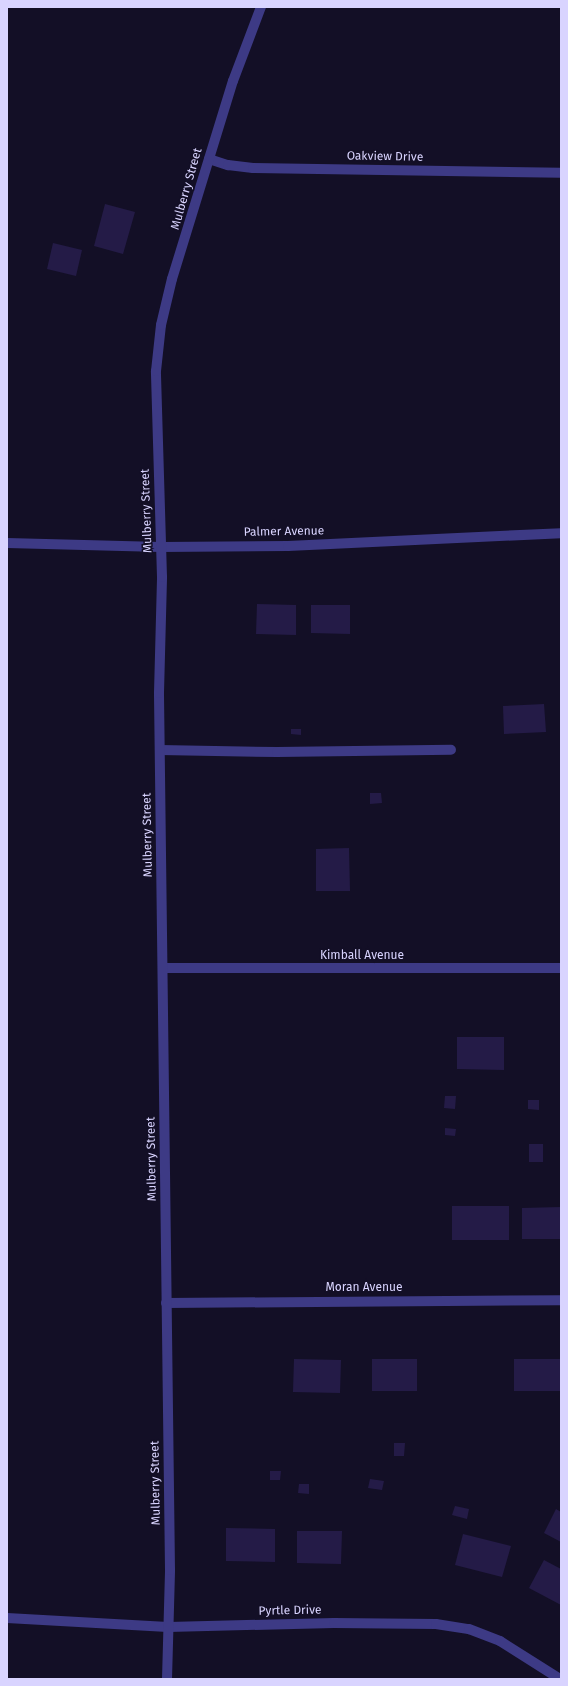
<!DOCTYPE html>
<style>
body{margin:0}
#map{position:relative;width:568px;height:1686px;overflow:hidden;background:#130f26;font-family:"Fira Sans",sans-serif}
div>[style]{position:absolute}
.building>*{inset:0;background:#241b47}
.service>*{height:10px;margin:-5px;padding:0 5px;transform-origin:5px;border-radius:5px;background:#3d3a85}
.minor>*{height:10px;margin:-5px;padding:0 5px;transform-origin:5px;border-radius:5px;background:#3d3a85}
span{translate:-50% -50%;white-space:nowrap;text-align:center;line-height:1.15;-webkit-text-stroke:3px #130f26;paint-order:stroke}
.street-label{font-size:12px;color:#d9d4ff}
.frame{position:absolute;inset:0;border:8px solid #d9d4ff;pointer-events:none}
</style>
<div id="map">
<div class="building">
<i style="clip-path:polygon(105px 204px,135px 212px,123px 254px,94px 246px)"></i>
<i style="clip-path:polygon(53px 243px,82px 250px,76px 276px,47px 269px)"></i>
<i style="clip-path:polygon(257px 604px,296px 605px,296px 635px,256px 634px)"></i>
<i style="clip-path:polygon(311px 605px,350px 605px,350px 634px,311px 633px)"></i>
<i style="clip-path:polygon(544px 704px,546px 732px,504px 734px,503px 706px)"></i>
<i style="clip-path:polygon(291px 729px,301px 729px,301px 735px,291px 734px)"></i>
<i style="clip-path:polygon(370px 793px,381px 793px,382px 803px,370px 804px)"></i>
<i style="clip-path:polygon(349px 848px,350px 891px,316px 891px,316px 849px)"></i>
<i style="clip-path:polygon(457px 1037px,504px 1037px,504px 1070px,457px 1069px)"></i>
<i style="clip-path:polygon(445px 1096px,456px 1096px,455px 1109px,444px 1108px)"></i>
<i style="clip-path:polygon(528px 1100px,539px 1100px,539px 1110px,528px 1109px)"></i>
<i style="clip-path:polygon(445px 1128px,456px 1129px,455px 1136px,445px 1135px)"></i>
<i style="clip-path:polygon(529px 1144px,543px 1144px,543px 1162px,529px 1162px)"></i>
<i style="clip-path:polygon(452px 1206px,509px 1206px,509px 1240px,452px 1240px)"></i>
<i style="clip-path:polygon(561px 1207px,561px 1239px,522px 1239px,522px 1208px)"></i>
<i style="clip-path:polygon(294px 1359px,341px 1360px,340px 1393px,293px 1392px)"></i>
<i style="clip-path:polygon(372px 1359px,417px 1359px,417px 1391px,372px 1391px)"></i>
<i style="clip-path:polygon(514px 1359px,561px 1359px,561px 1391px,514px 1391px)"></i>
<i style="clip-path:polygon(394px 1443px,405px 1443px,404px 1456px,394px 1456px)"></i>
<i style="clip-path:polygon(270px 1471px,281px 1471px,280px 1480px,270px 1480px)"></i>
<i style="clip-path:polygon(370px 1479px,384px 1481px,382px 1490px,368px 1488px)"></i>
<i style="clip-path:polygon(299px 1484px,309px 1484px,309px 1494px,298px 1493px)"></i>
<i style="clip-path:polygon(455px 1506px,469px 1509px,467px 1519px,452px 1515px)"></i>
<i style="clip-path:polygon(556px 1509px,561px 1512px,561px 1542px,544px 1533px)"></i>
<i style="clip-path:polygon(226px 1528px,275px 1529px,275px 1562px,226px 1561px)"></i>
<i style="clip-path:polygon(297px 1531px,342px 1531px,341px 1564px,297px 1563px)"></i>
<i style="clip-path:polygon(463px 1534px,511px 1546px,502px 1577px,455px 1565px)"></i>
<i style="clip-path:polygon(544px 1560px,561px 1569px,561px 1605px,529px 1588px)"></i>
</div>
<div class="service">
<i style="left:160px;top:750px;width:117px;rotate:1deg"></i>
<i style="left:277px;top:752px;width:174px;rotate:-0.7deg"></i>
</div>
<div class="minor">
<i style="left:209px;top:159px;width:20px;rotate:18deg"></i>
<i style="left:228px;top:165px;width:25px;rotate:7deg"></i>
<i style="left:253px;top:168px;width:308px;rotate:0.9deg"></i>
<i style="left:7px;top:543px;width:154px;rotate:1.5deg"></i>
<i style="left:161px;top:547px;width:127px;rotate:-0.5deg"></i>
<i style="left:288px;top:546px;width:273px;rotate:-2.7deg"></i>
<i style="left:163px;top:968px;width:398px"></i>
<i style="left:166px;top:1303px;width:395px;rotate:-0.4deg"></i>
<i style="left:7px;top:1618px;width:161px;rotate:3.2deg"></i>
<i style="left:168px;top:1627px;width:166px;rotate:-1.4deg"></i>
<i style="left:334px;top:1623px;width:102px;rotate:0.6deg"></i>
<i style="left:436px;top:1624px;width:33px;rotate:9deg"></i>
<i style="left:469px;top:1629px;width:33px;rotate:21deg"></i>
<i style="left:500px;top:1641px;width:71px;rotate:32.3deg"></i>
<i style="left:167px;top:1679px;width:109px;rotate:-88.4deg"></i>
<i style="left:170px;top:1570px;width:877px;rotate:-90.72deg"></i>
<i style="left:159px;top:693px;width:116px;rotate:-88.5deg"></i>
<i style="left:162px;top:577px;width:206px;rotate:-91.7deg"></i>
<i style="left:156px;top:371px;width:46px;rotate:-83.8deg"></i>
<i style="left:161px;top:325px;width:47px;rotate:-76.6deg"></i>
<i style="left:172px;top:279px;width:207px;rotate:-72.9deg"></i>
<i style="left:233px;top:81px;width:79px;rotate:-69.3deg"></i>
</div>
<div class="street-label">
<span style="left:385px;top:157px;rotate:1deg">Oakview Drive</span>
<span style="left:187px;top:189px;rotate:-74deg">Mulberry Street</span>
<span style="left:147px;top:511px;rotate:-92deg">Mulberry Street</span>
<span style="left:284px;top:532px;rotate:-1deg">Palmer Avenue</span>
<span style="left:148px;top:835px;rotate:-91deg">Mulberry Street</span>
<span style="left:362px;top:956px">Kimball Avenue</span>
<span style="left:152px;top:1159px;rotate:-91deg">Mulberry Street</span>
<span style="left:364px;top:1288px">Moran Avenue</span>
<span style="left:156px;top:1483px;rotate:-91deg">Mulberry Street</span>
<span style="left:290px;top:1611px;rotate:-1deg">Pyrtle Drive</span>
</div>
<div class="frame"></div>
</div>
